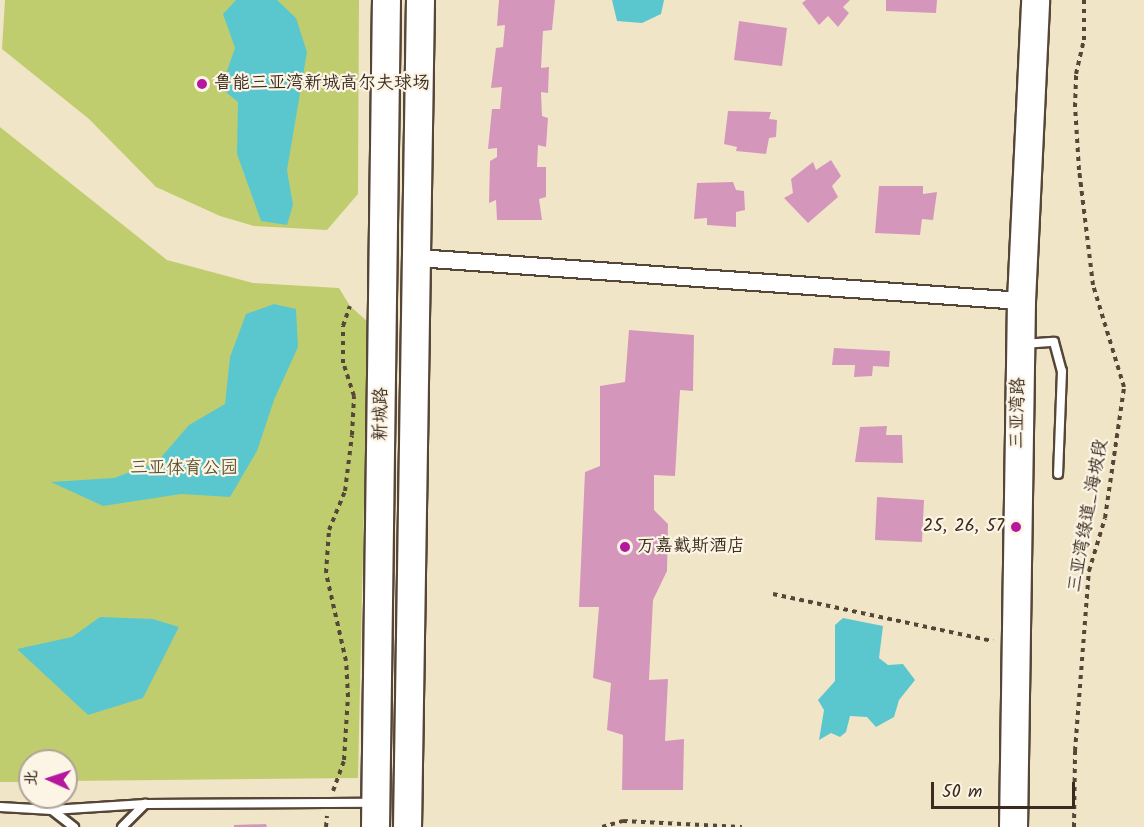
<!DOCTYPE html>
<meta charset="utf-8">
<style>
body{margin:0}
#map{position:relative;width:1144px;height:827px;overflow:hidden;background:#f1e5c8;font-family:Kalam,"LXGW WenKai TC",sans-serif}
div>[style]{position:absolute}
.green>*{inset:0;background:#c0cd6f}
.water>*{inset:0;background:#5ac7ce}
.building>*{inset:0;background:#d596bb}
.path>*{height:4px;margin-top:-2px;transform-origin:0;background:repeating-linear-gradient(90deg,#564638 0 4.5px,transparent 0 9px)}
.roads{filter:drop-shadow(2px 0 #564638) drop-shadow(-2px 0 #564638) drop-shadow(0 2px #564638) drop-shadow(0 -2px #564638)}
.service>*{height:8px;margin:-4px;padding:0 4px;transform-origin:4px;border-radius:4px;background:#fff}
.minor>*{height:16px;margin:-8px;padding:0 8px;transform-origin:8px;border-radius:8px;background:#fff}
.primary>*{height:27px;margin:-13.5px;padding:0 13.5px;transform-origin:13.5px;border-radius:13.5px;background:#fff}
.dots>*{width:16px;height:16px;translate:-50% -50%;box-sizing:border-box;border:3px solid #fcf5e5;border-radius:50%}
span{translate:-50% -50%;white-space:nowrap;text-align:center;line-height:1.15;-webkit-text-stroke:4.5px #fcf5e5;paint-order:stroke}
.poi-label{font-size:18px;color:#3b2a1e}
.left{translate:0 -50%;text-align:left}
.right{translate:-100% -50%;text-align:right}
.street-label{font-size:18px;color:#3b2a1e}
.park-label{font-size:18px;color:#5c5332}
.north{position:absolute;left:18px;top:749px;width:60px;height:60px;box-sizing:border-box;background:#fcf5e5;border:2px solid #afa495;border-radius:50%;rotate:273deg;font-size:16px;font-weight:700;line-height:24px;text-align:center;color:#3b2a1e}
.north::after{content:'';display:block;margin:auto;width:21px;height:27px;background:#b5179e;clip-path:polygon(50% 0,100% 100%,50% 72%,0 100%)}
.scale{position:absolute;left:931px;top:782px;width:144px;height:27px;box-sizing:border-box;border:3px solid #3b2a1e;border-top:0;padding-left:8px;font-size:18px;line-height:21px;white-space:nowrap;color:#3b2a1e;-webkit-text-stroke:4px #fcf5e5;paint-order:stroke}
</style>
<div id="map">
<div class="green">
<i style="clip-path:polygon(5px 0,359px 0,358px 194px,327px 230px,254px 226px,220px 216px,156px 187px,89px 119px,2px 49px)"></i>
<i style="clip-path:polygon(0 127px,167px 260px,253px 283px,339px 288px,350px 306px,368px 322px,358px 778px,66px 781px,66px 761px,30px 761px,30px 782px,0 782px)"></i>
</div>
<div class="water">
<i style="clip-path:polygon(236px 0,277px 0,296px 18px,307px 52px,287px 170px,293px 205px,287px 225px,261px 221px,237px 154px,238px 102px,221px 88px,235px 48px,223px 14px)"></i>
<i style="clip-path:polygon(612px 0,664px 0,661px 14px,642px 23px,617px 21px)"></i>
<i style="clip-path:polygon(274px 304px,296px 309px,298px 347px,274px 400px,257px 451px,230px 497px,181px 494px,103px 506px,51px 482px,114px 478px,157px 462px,189px 425px,225px 404px,230px 357px,246px 314px)"></i>
<i style="clip-path:polygon(100px 617px,153px 619px,179px 627px,143px 698px,88px 715px,17px 649px,72px 637px)"></i>
<i style="clip-path:polygon(843px 618px,883px 626px,879px 658px,888px 665px,903px 664px,915px 680px,899px 700px,894px 717px,876px 727px,867px 717px,850px 716px,846px 732px,840px 737px,831px 733px,819px 740px,824px 710px,818px 700px,835px 681px,835px 625px)"></i>
</div>
<div class="building">
<i style="clip-path:polygon(499px 0,555px 0,552px 30px,543px 31px,541px 68px,549px 67px,548px 93px,541px 92px,542px 116px,548px 118px,546px 147px,538px 145px,537px 167px,546px 167px,546px 197px,539px 199px,542px 220px,497px 220px,496px 200px,489px 203px,490px 161px,497px 157px,497px 148px,488px 149px,492px 109px,500px 109px,502px 87px,491px 88px,496px 48px,503px 47px,505px 25px,497px 26px)"></i>
<i style="clip-path:polygon(806px 0,850px 0,843px 7px,849px 13px,838px 27px,828px 16px,819px 25px,802px 3px)"></i>
<i style="clip-path:polygon(886px 0,937px 0,936px 13px,886px 11px)"></i>
<i style="clip-path:polygon(739px 21px,787px 28px,782px 66px,734px 60px)"></i>
<i style="clip-path:polygon(728px 111px,771px 112px,769px 119px,777px 120px,776px 137px,769px 138px,766px 154px,736px 151px,737px 147px,724px 144px)"></i>
<i style="clip-path:polygon(831px 160px,841px 176px,832px 186px,838px 197px,808px 223px,784px 198px,793px 193px,791px 179px,813px 162px,816px 170px)"></i>
<i style="clip-path:polygon(733px 182px,736px 190px,744px 191px,745px 210px,736px 212px,736px 227px,707px 225px,707px 218px,694px 219px,697px 183px)"></i>
<i style="clip-path:polygon(879px 186px,923px 186px,923px 194px,937px 192px,933px 220px,922px 219px,920px 235px,875px 233px)"></i>
<i style="clip-path:polygon(629px 330px,694px 335px,693px 391px,680px 390px,675px 476px,654px 475px,654px 510px,668px 524px,667px 571px,653px 600px,649px 680px,668px 679px,665px 741px,684px 739px,683px 790px,622px 790px,623px 735px,607px 730px,611px 683px,593px 678px,599px 607px,579px 607px,585px 472px,600px 466px,600px 386px,625px 382px)"></i>
<i style="clip-path:polygon(834px 348px,890px 351px,889px 367px,873px 366px,872px 376px,854px 377px,855px 365px,832px 365px)"></i>
<i style="clip-path:polygon(887px 426px,886px 435px,902px 435px,903px 463px,855px 462px,860px 427px)"></i>
<i style="clip-path:polygon(877px 497px,924px 500px,922px 542px,875px 540px)"></i>
<i style="clip-path:polygon(266px 824px,267px 827px,234px 827px,234px 825px)"></i>
</div>
<div class="path">
<i style="left:773px;top:594px;width:225px;rotate:12.1deg"></i>
<i style="left:333px;top:791px;width:33px;rotate:-70deg"></i>
<i style="left:344px;top:760px;width:63px;rotate:-86.4deg"></i>
<i style="left:348px;top:697px;width:36px;rotate:-93deg"></i>
<i style="left:346px;top:661px;width:90px;rotate:-102.8deg"></i>
<i style="left:326px;top:573px;width:43px;rotate:-86deg"></i>
<i style="left:329px;top:530px;width:42px;rotate:-67.7deg"></i>
<i style="left:345px;top:491px;width:56px;rotate:-82.9deg"></i>
<i style="left:352px;top:435px;width:39px;rotate:-87deg"></i>
<i style="left:354px;top:396px;width:35px;rotate:-108deg"></i>
<i style="left:343px;top:363px;width:37px;rotate:-90deg"></i>
<i style="left:343px;top:326px;width:21px;rotate:-71deg"></i>
<i style="left:326px;top:827px;width:11px;rotate:-85deg"></i>
<i style="left:602px;top:827px;width:22px;rotate:-16deg"></i>
<i style="left:623px;top:821px;width:119px;rotate:2.9deg"></i>
<i style="left:1074px;top:827px;width:76px;rotate:-89.2deg"></i>
<i style="left:1075px;top:751px;width:181px;rotate:-85.6deg"></i>
<i style="left:1089px;top:571px;width:55px;rotate:-73.2deg"></i>
<i style="left:1105px;top:518px;width:132px;rotate:-81.7deg"></i>
<i style="left:1124px;top:387px;width:107px;rotate:-106.9deg"></i>
<i style="left:1093px;top:285px;width:116px;rotate:-96.9deg"></i>
<i style="left:1079px;top:170px;width:63px;rotate:-93.6deg"></i>
<i style="left:1075px;top:107px;width:33px;rotate:-88deg"></i>
<i style="left:1076px;top:74px;width:35px;rotate:-77deg"></i>
<i style="left:1084px;top:40px;width:40px;rotate:-90deg"></i>
</div>
<div class="roads">
<div class="service">
<i style="left:1023px;top:344px;width:31px;rotate:-4deg"></i>
<i style="left:1054px;top:342px;width:30px;rotate:75deg"></i>
<i style="left:1062px;top:371px;width:103px;rotate:92.2deg"></i>
<i style="left:0;top:807px;width:52px;rotate:3.3deg"></i>
<i style="left:52px;top:810px;width:28px;rotate:38deg"></i>
<i style="left:52px;top:810px;width:93px;rotate:-3.7deg"></i>
<i style="left:145px;top:804px;width:227px;rotate:-0.3deg"></i>
<i style="left:122px;top:827px;width:33px;rotate:-45deg"></i>
</div>
<div class="minor">
<i style="left:417px;top:258px;width:606px;rotate:4.07deg"></i>
</div>
<div class="primary">
<i style="left:375px;top:827px;width:827px;rotate:-89.24deg"></i>
<i style="left:407px;top:827px;width:827px;rotate:-89.1deg"></i>
<i style="left:1013px;top:827px;width:526px;rotate:-89.13deg"></i>
<i style="left:1021px;top:301px;width:301px;rotate:-87.3deg"></i>
</div>
</div>
<div class="dots">
<i style="left:202px;top:84px;background:#b5179e"></i>
<i style="left:1016px;top:527px;background:#b5179e"></i>
<i style="left:625px;top:547px;background:#b5179e"></i>
</div>
<div class="poi-label">
<span class="left" style="left:214px;top:84px">鲁能三亚湾新城高尔夫球场</span>
<span class="right" style="left:1004px;top:527px">25, 26, 57</span>
<span class="left" style="left:637px;top:547px">万嘉戴斯酒店</span>
</div>
<div class="street-label">
<span style="left:1019px;top:413px;rotate:-89deg">三亚湾路</span>
<span style="left:382px;top:414px;rotate:-89deg">新城路</span>
<span style="left:1089px;top:516px;rotate:-80deg">三亚湾绿道_海坡段</span>
</div>
<div class="park-label">
<span style="left:184px;top:469px">三亚体育公园</span>
</div>
<div class="north">北</div>
<div class="scale">50 m</div>
</div>
